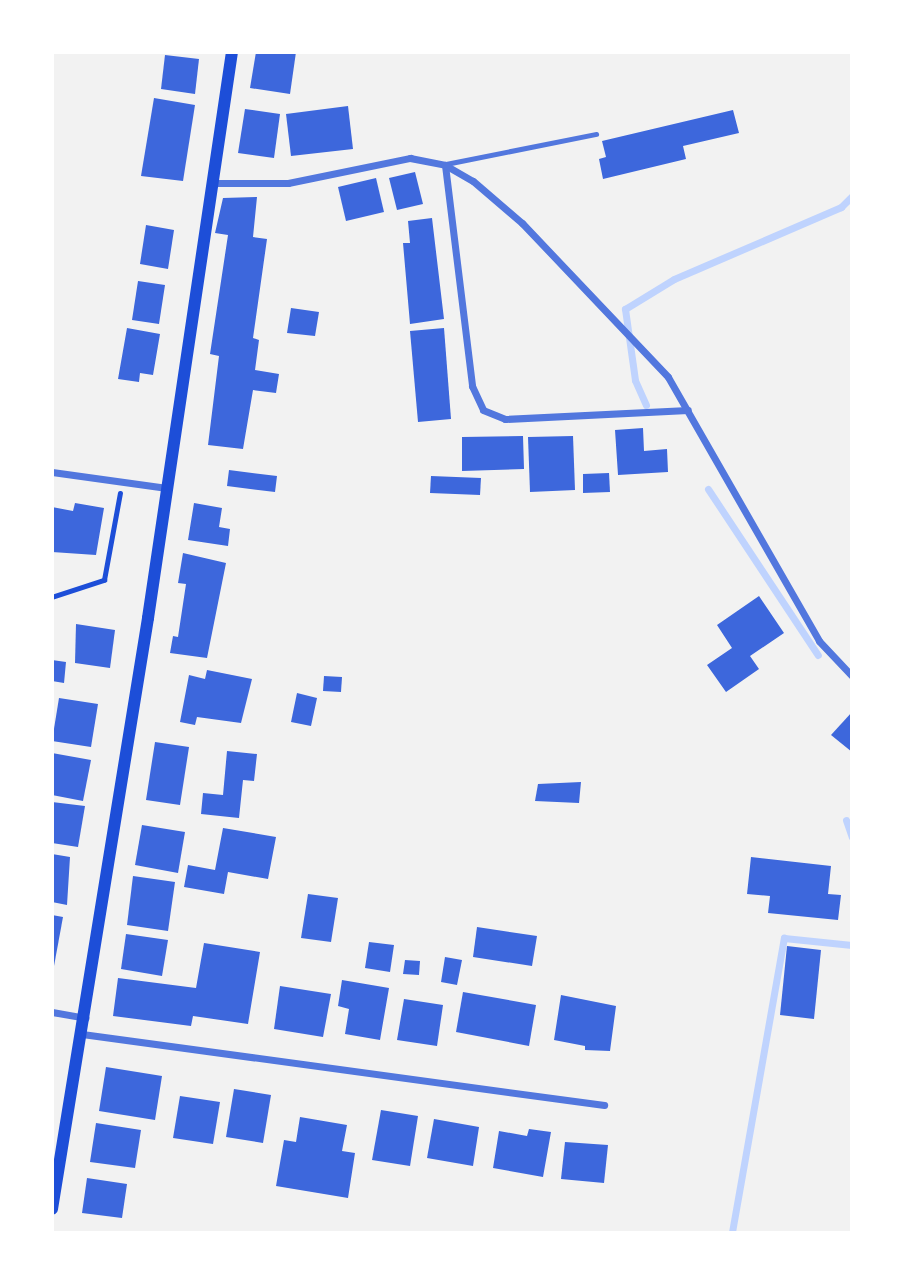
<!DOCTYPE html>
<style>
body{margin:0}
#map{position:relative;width:904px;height:1285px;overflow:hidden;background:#f2f2f2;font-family:"Public Sans",sans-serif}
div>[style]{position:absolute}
.stream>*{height:7px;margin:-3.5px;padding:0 3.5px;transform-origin:3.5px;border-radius:3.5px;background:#bfd3fe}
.building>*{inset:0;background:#3d67dc}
.path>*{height:4.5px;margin:-2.25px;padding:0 2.25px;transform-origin:2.25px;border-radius:2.25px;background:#1d4ed8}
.service>*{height:4.5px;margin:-2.25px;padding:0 2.25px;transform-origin:2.25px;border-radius:2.25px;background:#5277de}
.minor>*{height:7px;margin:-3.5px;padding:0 3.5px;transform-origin:3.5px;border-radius:3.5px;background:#5277de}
.secondary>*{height:12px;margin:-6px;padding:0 6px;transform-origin:6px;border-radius:6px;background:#1d4ed8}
span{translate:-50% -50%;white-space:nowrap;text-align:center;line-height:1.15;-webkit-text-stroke:5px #fff;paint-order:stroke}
.frame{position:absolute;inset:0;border:54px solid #fff;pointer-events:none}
</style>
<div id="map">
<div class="stream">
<i style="left:646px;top:405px;width:27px;rotate:-114deg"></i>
<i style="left:635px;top:380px;width:72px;rotate:-98deg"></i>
<i style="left:625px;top:309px;width:57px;rotate:-31.5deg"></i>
<i style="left:674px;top:279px;width:182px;rotate:-23.3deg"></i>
<i style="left:841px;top:207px;width:16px;rotate:-45deg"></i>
<i style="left:708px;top:489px;width:199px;rotate:56.5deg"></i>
<i style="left:846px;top:820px;width:18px;rotate:71deg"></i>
<i style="left:732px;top:1232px;width:299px;rotate:-80deg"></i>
<i style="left:784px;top:938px;width:68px;rotate:5.9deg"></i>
</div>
<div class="building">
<i style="clip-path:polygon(256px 52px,296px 52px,290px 94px,250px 88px)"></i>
<i style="clip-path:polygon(165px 55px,199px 59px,195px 94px,161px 89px)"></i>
<i style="clip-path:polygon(154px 98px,195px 105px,183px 181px,141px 176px)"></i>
<i style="clip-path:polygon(348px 106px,353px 149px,291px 156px,286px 114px)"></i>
<i style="clip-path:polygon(245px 109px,280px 114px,274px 158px,238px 153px)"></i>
<i style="clip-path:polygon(733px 110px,739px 133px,683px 146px,686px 159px,603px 179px,599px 159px,606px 157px,602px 141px)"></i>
<i style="clip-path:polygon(415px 172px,423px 204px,397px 210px,389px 178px)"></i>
<i style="clip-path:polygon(376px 178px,384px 212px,346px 221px,338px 187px)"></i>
<i style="clip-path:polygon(257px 197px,253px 237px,267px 239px,253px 338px,259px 340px,255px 370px,279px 374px,276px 393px,253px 390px,243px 449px,208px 445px,219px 356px,210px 354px,228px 235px,215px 233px,223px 198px)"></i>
<i style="clip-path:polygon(432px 218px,444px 319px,410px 324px,403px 243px,410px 243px,408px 221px)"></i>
<i style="clip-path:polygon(146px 225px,174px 230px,168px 269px,140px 264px)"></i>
<i style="clip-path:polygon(138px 281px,165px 285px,159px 324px,132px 320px)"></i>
<i style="clip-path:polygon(291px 308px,319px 312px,315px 336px,287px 333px)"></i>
<i style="clip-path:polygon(127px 328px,160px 334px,153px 375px,140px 373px,139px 382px,118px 379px)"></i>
<i style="clip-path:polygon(444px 328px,451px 419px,418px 422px,410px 331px)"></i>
<i style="clip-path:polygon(643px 428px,644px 451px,667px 449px,668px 472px,618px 475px,615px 430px)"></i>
<i style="clip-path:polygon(523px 436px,524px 469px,462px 471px,462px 437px)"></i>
<i style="clip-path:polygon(573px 436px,575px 490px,530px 492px,528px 437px)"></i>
<i style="clip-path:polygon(229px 470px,277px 476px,275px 492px,227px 486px)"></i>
<i style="clip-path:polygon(609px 473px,610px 492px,583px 493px,583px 474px)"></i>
<i style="clip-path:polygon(431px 476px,481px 478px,480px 495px,430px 493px)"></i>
<i style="clip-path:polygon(75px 503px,104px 508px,96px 555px,52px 552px,52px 507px,73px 511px)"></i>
<i style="clip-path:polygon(194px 503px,222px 508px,219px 527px,230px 529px,228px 546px,188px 540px)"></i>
<i style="clip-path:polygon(183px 553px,226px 563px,207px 658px,170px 653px,173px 636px,178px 637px,186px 584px,178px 583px)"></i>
<i style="clip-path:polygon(759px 596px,784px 633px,750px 656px,759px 669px,726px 692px,707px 665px,732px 648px,717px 625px)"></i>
<i style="clip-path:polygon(76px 624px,115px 630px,110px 668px,75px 663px)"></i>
<i style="clip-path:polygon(52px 660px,66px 662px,64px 683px,52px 681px)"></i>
<i style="clip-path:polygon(207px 670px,252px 679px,241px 723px,197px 717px,195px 725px,180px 722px,189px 675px,205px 679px)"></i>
<i style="clip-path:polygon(324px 676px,342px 677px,341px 692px,323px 691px)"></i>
<i style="clip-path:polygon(297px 693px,317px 698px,311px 726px,291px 722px)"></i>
<i style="clip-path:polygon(59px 698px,98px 704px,91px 747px,52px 741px)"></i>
<i style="clip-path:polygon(852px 712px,852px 752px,831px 735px)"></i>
<i style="clip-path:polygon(155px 742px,189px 747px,180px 805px,146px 800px)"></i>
<i style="clip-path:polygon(227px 751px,257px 754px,254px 781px,243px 780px,239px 818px,201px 814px,203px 793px,223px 795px)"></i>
<i style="clip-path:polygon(52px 753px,91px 760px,83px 801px,52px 795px)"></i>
<i style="clip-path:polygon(581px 782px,579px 803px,535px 801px,538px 784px)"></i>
<i style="clip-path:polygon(52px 802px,85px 806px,78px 847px,52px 843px)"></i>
<i style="clip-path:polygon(142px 825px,185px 832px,178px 873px,135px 865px)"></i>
<i style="clip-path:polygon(223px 828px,276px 837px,268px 879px,228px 872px,224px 894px,184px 887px,188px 865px,215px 870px)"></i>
<i style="clip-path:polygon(52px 854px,70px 857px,67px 905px,52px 902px)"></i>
<i style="clip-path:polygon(751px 857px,831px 866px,828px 894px,841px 895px,838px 920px,768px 913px,770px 896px,747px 894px)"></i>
<i style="clip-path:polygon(133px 876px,175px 882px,168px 931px,127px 925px)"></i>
<i style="clip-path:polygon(308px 894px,338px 898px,331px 942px,301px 938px)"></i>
<i style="clip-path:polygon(52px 915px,63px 917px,54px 966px,52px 965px)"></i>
<i style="clip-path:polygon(477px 927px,537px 936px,532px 966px,473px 957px)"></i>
<i style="clip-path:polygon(126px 934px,168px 940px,162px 976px,121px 969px)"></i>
<i style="clip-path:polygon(369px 942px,394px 945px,390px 972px,365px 968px)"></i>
<i style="clip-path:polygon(204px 943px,260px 952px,248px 1024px,193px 1016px,191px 1026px,113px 1016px,118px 978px,196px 988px)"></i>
<i style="clip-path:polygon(787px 946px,821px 950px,814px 1019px,780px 1015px)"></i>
<i style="clip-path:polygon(445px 957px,462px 960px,457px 985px,441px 982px)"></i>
<i style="clip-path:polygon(405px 960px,420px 961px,419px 975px,403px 974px)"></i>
<i style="clip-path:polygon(342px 980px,389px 988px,380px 1040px,345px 1034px,349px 1009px,338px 1006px)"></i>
<i style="clip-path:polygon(280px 986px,331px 994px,323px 1037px,274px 1029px)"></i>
<i style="clip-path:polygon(463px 992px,536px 1005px,529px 1046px,456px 1032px)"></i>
<i style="clip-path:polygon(561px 995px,616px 1006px,610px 1051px,585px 1050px,585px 1046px,554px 1040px)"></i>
<i style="clip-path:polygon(404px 999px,443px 1005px,437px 1046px,397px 1040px)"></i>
<i style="clip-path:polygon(106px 1067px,162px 1076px,155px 1120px,99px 1111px)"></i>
<i style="clip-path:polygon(234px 1089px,271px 1095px,263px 1143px,226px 1137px)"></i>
<i style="clip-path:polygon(180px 1096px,220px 1102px,213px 1144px,173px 1138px)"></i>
<i style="clip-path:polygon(381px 1110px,418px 1116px,410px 1166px,372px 1160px)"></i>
<i style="clip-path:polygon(300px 1117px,347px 1125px,342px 1151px,355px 1153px,348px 1198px,276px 1186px,284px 1140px,296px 1142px)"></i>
<i style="clip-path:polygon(434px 1119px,479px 1127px,473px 1166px,427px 1158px)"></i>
<i style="clip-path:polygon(96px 1123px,141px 1130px,135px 1168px,90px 1162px)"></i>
<i style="clip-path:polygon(529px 1129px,551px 1132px,543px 1177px,493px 1168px,499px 1131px,527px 1136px)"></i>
<i style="clip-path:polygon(565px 1142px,608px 1145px,604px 1183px,561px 1179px)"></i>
<i style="clip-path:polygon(87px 1178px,127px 1184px,122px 1218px,82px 1213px)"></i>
</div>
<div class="path">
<i style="left:52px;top:597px;width:55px;rotate:-18.1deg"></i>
<i style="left:104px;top:580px;width:88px;rotate:-79.6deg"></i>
</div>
<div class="service">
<i style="left:446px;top:164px;width:153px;rotate:-11.3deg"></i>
</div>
<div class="minor">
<i style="left:445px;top:165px;width:223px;rotate:83deg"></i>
<i style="left:472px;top:386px;width:26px;rotate:65deg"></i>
<i style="left:483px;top:410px;width:24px;rotate:22deg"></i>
<i style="left:505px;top:419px;width:183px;rotate:-2.8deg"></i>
<i style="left:212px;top:183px;width:76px"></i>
<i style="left:288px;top:183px;width:125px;rotate:-11.6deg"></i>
<i style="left:410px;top:158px;width:36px;rotate:11deg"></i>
<i style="left:445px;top:165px;width:32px;rotate:30deg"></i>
<i style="left:473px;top:181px;width:65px;rotate:40.6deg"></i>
<i style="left:522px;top:223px;width:212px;rotate:46.5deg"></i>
<i style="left:668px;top:377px;width:304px;rotate:60.2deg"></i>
<i style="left:819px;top:641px;width:48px;rotate:46.7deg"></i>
<i style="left:52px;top:472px;width:116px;rotate:7.9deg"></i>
<i style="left:52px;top:1012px;width:34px;rotate:10deg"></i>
<i style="left:82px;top:1034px;width:527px;rotate:7.75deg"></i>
</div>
<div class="secondary">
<i style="left:52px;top:1209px;width:599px;rotate:-80.77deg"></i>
<i style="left:148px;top:618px;width:572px;rotate:-81.56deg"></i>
</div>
<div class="frame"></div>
</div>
